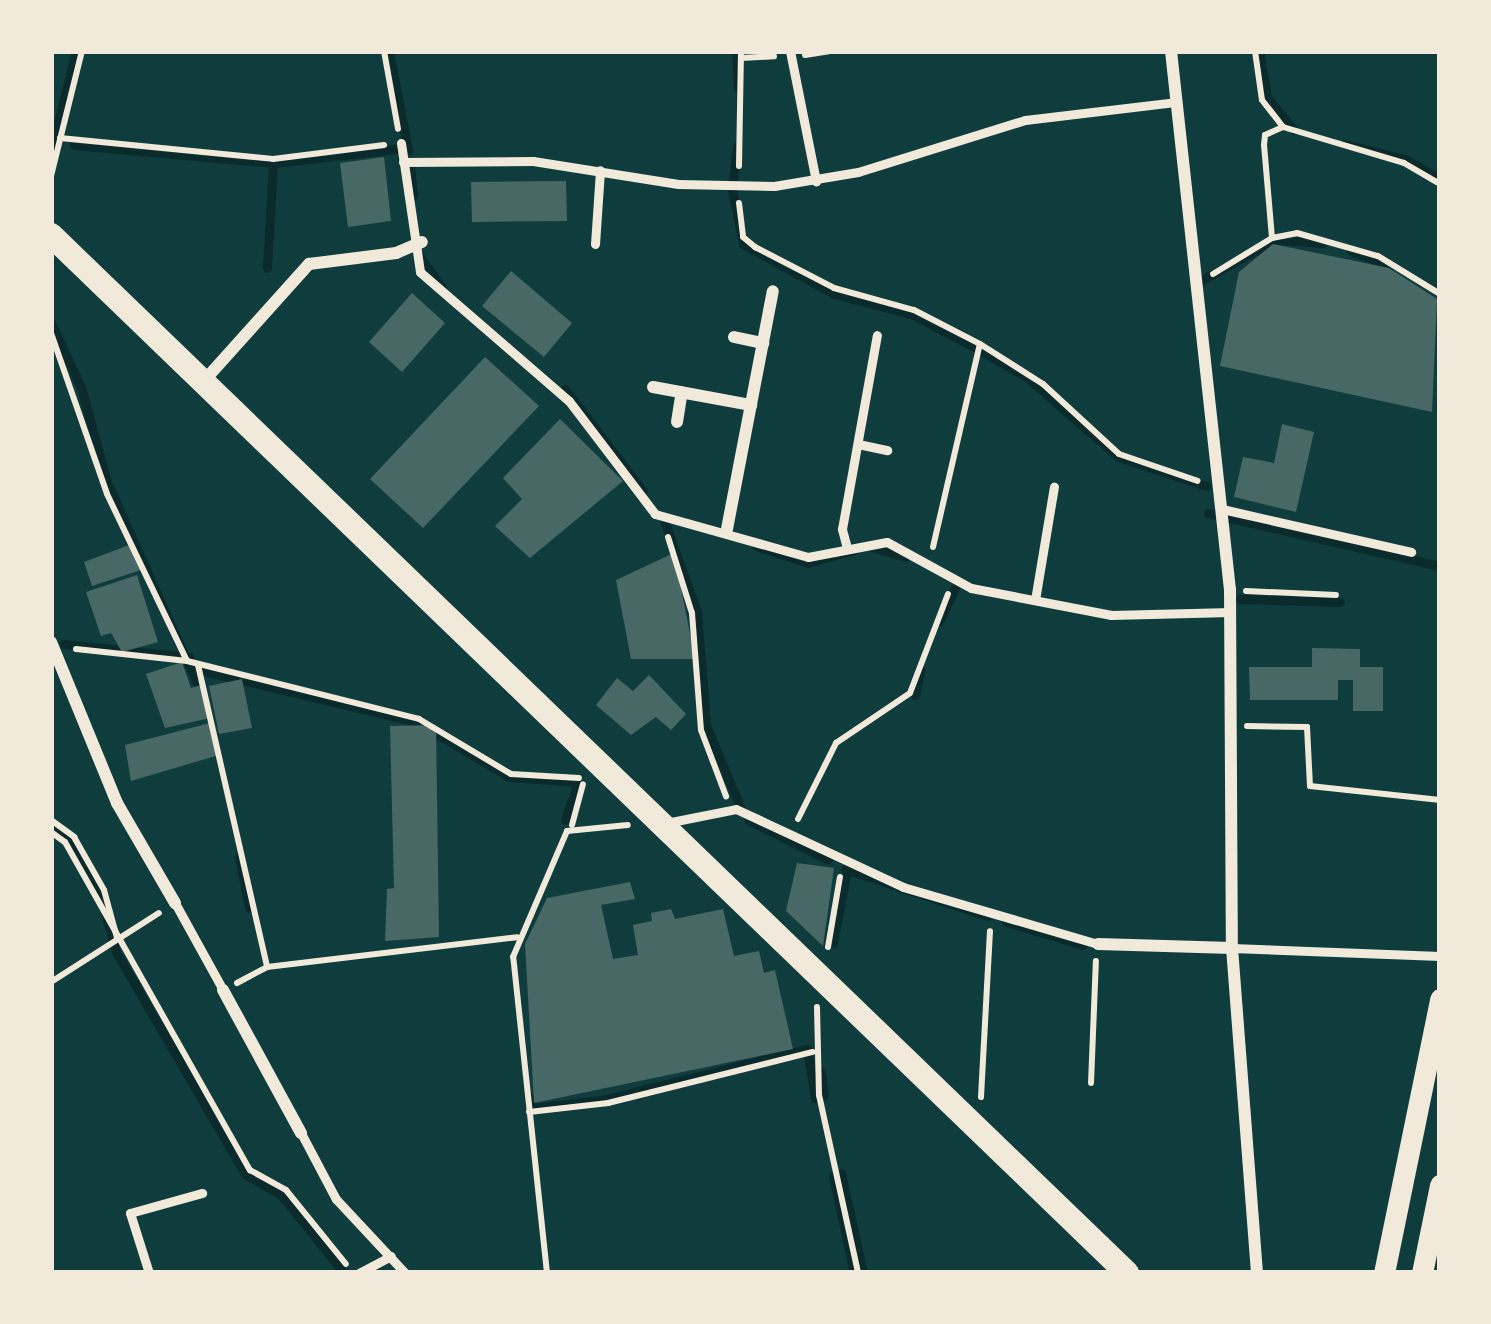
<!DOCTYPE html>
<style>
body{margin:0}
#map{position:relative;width:1491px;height:1324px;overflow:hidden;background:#0f3d3e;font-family:Ubuntu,sans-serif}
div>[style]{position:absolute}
.stream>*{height:9px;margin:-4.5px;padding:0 4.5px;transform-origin:4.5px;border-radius:4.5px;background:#0a2a2b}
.building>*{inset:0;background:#486865}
.path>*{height:6px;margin:-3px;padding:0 3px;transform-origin:3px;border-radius:3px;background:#f1e9da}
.service>*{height:9px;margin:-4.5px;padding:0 4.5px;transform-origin:4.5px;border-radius:4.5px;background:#f1e9da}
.minor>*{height:12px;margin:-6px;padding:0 6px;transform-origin:6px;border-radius:6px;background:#f1e9da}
.tertiary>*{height:21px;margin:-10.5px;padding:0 10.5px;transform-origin:10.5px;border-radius:10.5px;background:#f1e9da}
.secondary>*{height:24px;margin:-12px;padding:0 12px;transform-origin:12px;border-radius:12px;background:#f1e9da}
span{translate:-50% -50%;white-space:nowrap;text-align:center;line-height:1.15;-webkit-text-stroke:9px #f1e9da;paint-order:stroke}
.frame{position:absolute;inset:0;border:54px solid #f1e9da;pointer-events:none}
</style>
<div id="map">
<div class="stream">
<i style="left:389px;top:51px;width:101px;rotate:79.1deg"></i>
<i style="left:736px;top:51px;width:36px;rotate:87deg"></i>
<i style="left:1259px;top:51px;width:47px;rotate:80.1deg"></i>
<i style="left:1267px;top:97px;width:43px;rotate:50.7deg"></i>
<i style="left:1345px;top:144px;width:62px;rotate:14deg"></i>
<i style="left:1405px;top:159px;width:40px;rotate:29.7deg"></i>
<i style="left:74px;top:145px;width:200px;rotate:5.2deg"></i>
<i style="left:273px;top:163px;width:124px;rotate:-6.5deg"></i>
<i style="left:737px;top:146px;width:43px;rotate:96.6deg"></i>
<i style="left:732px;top:189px;width:56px;rotate:78.7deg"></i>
<i style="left:743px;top:244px;width:104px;rotate:28.8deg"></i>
<i style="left:834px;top:294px;width:80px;rotate:14.6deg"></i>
<i style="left:911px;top:314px;width:73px;rotate:27.6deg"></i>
<i style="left:976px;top:348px;width:60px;rotate:30deg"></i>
<i style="left:1028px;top:378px;width:120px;rotate:41.3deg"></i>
<i style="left:1118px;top:457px;width:93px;rotate:18.2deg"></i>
<i style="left:51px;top:151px;width:103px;rotate:-76deg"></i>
<i style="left:410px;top:166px;width:30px;rotate:84deg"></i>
<i style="left:1351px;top:251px;width:43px;rotate:20.6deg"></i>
<i style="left:420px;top:257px;width:37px;rotate:54deg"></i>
<i style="left:267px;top:268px;width:105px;rotate:-86.7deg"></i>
<i style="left:1202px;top:280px;width:83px;rotate:-28.7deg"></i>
<i style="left:1275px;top:240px;width:48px;rotate:3.6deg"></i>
<i style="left:51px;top:323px;width:71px;rotate:64.9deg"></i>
<i style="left:81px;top:387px;width:98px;rotate:74.7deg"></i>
<i style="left:107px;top:482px;width:232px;rotate:65.9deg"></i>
<i style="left:565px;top:389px;width:128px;rotate:52.6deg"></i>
<i style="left:1208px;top:513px;width:238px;rotate:12.9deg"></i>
<i style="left:663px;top:517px;width:101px;rotate:70.3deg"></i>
<i style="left:697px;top:612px;width:113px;rotate:85.4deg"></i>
<i style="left:706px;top:725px;width:91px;rotate:67.4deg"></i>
<i style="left:756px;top:546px;width:55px;rotate:18.1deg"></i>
<i style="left:808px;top:563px;width:48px;rotate:-15.8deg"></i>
<i style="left:871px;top:547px;width:36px;rotate:16deg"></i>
<i style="left:1240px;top:599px;width:100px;rotate:1.7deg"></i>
<i style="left:940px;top:621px;width:36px;rotate:-66deg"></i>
<i style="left:64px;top:644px;width:126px;rotate:5.9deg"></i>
<i style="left:195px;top:669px;width:228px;rotate:13.4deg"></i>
<i style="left:417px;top:722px;width:107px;rotate:30.9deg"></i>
<i style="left:509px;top:777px;width:69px;rotate:4.1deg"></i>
<i style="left:578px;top:782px;width:40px;rotate:108.9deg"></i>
<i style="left:915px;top:695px;width:26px;rotate:-77deg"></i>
<i style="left:748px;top:820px;width:89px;rotate:26.6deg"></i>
<i style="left:51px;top:826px;width:24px;rotate:36deg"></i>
<i style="left:70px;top:840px;width:60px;rotate:60.9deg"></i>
<i style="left:99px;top:892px;width:62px;rotate:74.2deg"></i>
<i style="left:116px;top:952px;width:257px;rotate:59.8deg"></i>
<i style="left:245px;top:1174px;width:42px;rotate:30.3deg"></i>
<i style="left:281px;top:1195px;width:100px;rotate:51.1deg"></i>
<i style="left:239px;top:857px;width:52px;rotate:78.9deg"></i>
<i style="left:845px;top:869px;width:150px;rotate:18.3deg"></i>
<i style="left:1006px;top:922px;width:80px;rotate:16.6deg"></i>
<i style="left:833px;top:943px;width:74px;rotate:-79.1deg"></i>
<i style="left:821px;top:1072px;width:24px;rotate:83deg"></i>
<i style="left:530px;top:1097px;width:11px;rotate:80deg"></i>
<i style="left:532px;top:1108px;width:70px;rotate:-6.5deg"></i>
<i style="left:602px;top:1100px;width:211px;rotate:-14deg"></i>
<i style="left:807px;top:1049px;width:50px;rotate:80.7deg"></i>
<i style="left:841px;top:1173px;width:102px;rotate:77.6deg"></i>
<i style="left:833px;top:1176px;width:99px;rotate:77.8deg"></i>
</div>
<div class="building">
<i style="clip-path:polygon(384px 157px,391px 221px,348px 227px,340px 163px)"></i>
<i style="clip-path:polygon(566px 181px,567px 221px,472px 222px,471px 182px)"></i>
<i style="clip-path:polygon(1273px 244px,1389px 268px,1437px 299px,1432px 412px,1220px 366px,1239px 272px)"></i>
<i style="clip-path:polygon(511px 271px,572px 323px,544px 357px,482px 306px)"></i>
<i style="clip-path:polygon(412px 293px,445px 323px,402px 372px,369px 342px)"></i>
<i style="clip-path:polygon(485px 357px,539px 406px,423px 528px,370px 479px)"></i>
<i style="clip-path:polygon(560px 419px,623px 481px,530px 558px,495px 526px,522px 499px,503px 478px)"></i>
<i style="clip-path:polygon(1282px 424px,1314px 432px,1296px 512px,1234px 497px,1243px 457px,1274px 463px)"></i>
<i style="clip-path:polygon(132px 544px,141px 570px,92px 586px,84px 562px)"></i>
<i style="clip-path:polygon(674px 553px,695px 659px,631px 659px,616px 580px)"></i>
<i style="clip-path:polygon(137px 575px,158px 642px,122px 652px,111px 633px,101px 636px,86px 592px)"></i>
<i style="clip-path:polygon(1312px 648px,1360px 649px,1360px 667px,1383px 667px,1383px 711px,1353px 711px,1353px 680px,1338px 680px,1338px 700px,1250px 700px,1249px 667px,1312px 667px)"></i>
<i style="clip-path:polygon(182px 662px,191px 688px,201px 685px,210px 718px,165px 728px,146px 674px)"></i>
<i style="clip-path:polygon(649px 675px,686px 714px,671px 730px,656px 717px,631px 735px,596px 705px,617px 678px,633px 691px)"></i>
<i style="clip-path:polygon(242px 679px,252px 728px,219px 734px,209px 686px)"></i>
<i style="clip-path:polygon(210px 723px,219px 755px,131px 781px,125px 745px)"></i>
<i style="clip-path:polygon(436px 725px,439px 937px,385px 941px,387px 889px,394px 888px,390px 726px)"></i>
<i style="clip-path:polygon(797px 863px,834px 868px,823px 946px,786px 911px)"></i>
<i style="clip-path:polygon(630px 882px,635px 899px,601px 905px,613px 959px,638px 955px,633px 925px,652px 921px,651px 913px,671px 909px,675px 919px,723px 909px,734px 956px,759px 951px,764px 973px,775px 970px,793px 1049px,534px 1103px,525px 944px,547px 898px)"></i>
</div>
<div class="path">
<i style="left:384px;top:51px;width:79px;rotate:79.8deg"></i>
<i style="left:1255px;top:51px;width:49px;rotate:81.9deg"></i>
<i style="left:1262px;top:100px;width:34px;rotate:52deg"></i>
<i style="left:1283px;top:127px;width:126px;rotate:16.6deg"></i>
<i style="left:1404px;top:163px;width:42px;rotate:30.3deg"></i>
<i style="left:805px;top:55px;width:24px;rotate:-9deg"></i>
<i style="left:741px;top:58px;width:33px;rotate:-3deg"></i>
<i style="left:60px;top:138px;width:214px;rotate:5.6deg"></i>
<i style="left:273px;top:159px;width:112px;rotate:-7.2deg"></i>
<i style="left:739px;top:166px;width:115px;rotate:-89deg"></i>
<i style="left:51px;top:176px;width:129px;rotate:-76.1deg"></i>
<i style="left:739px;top:203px;width:34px;rotate:83deg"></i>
<i style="left:743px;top:237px;width:16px;rotate:40deg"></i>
<i style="left:755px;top:247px;width:89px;rotate:27.4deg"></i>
<i style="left:834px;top:288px;width:83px;rotate:15.4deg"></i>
<i style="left:914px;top:310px;width:74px;rotate:27.3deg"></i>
<i style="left:980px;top:344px;width:75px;rotate:32.4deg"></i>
<i style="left:1043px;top:384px;width:103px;rotate:42.6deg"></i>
<i style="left:1119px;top:454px;width:83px;rotate:18.9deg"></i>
<i style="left:1272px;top:238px;width:93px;rotate:-94.9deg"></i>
<i style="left:1264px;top:145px;width:10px;rotate:-84deg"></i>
<i style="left:1265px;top:135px;width:20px;rotate:-24deg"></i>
<i style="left:1213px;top:274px;width:69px;rotate:-31.4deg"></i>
<i style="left:1272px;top:238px;width:25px;rotate:-11deg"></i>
<i style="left:1297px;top:233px;width:84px;rotate:15.9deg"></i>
<i style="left:1378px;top:256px;width:73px;rotate:31.5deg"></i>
<i style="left:51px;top:333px;width:170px;rotate:70.8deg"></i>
<i style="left:107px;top:494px;width:185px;rotate:64.4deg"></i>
<i style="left:668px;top:537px;width:80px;rotate:72.5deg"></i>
<i style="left:692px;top:613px;width:117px;rotate:85.6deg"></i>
<i style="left:701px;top:730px;width:71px;rotate:69.3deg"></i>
<i style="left:933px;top:547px;width:208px;rotate:-77deg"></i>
<i style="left:1246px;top:591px;width:90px;rotate:2.5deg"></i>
<i style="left:76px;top:649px;width:112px;rotate:6.2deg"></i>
<i style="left:187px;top:661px;width:239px;rotate:14deg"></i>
<i style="left:419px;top:719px;width:107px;rotate:30.9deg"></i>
<i style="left:511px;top:774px;width:68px;rotate:3.4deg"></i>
<i style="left:198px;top:665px;width:310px;rotate:77.1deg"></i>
<i style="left:1247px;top:726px;width:60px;rotate:1deg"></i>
<i style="left:1307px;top:727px;width:59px;rotate:87.1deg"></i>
<i style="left:1310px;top:786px;width:131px;rotate:6.1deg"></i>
<i style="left:798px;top:819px;width:85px;rotate:-63.4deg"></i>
<i style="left:836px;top:743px;width:89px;rotate:-34deg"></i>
<i style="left:910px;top:693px;width:106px;rotate:-69deg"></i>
<i style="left:51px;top:820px;width:29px;rotate:36deg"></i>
<i style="left:74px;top:837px;width:61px;rotate:60.5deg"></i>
<i style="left:104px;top:890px;width:50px;rotate:74.8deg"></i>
<i style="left:572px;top:825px;width:42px;rotate:-75deg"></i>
<i style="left:51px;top:832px;width:17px;rotate:36deg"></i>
<i style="left:65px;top:842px;width:377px;rotate:60.6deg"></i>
<i style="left:250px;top:1170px;width:41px;rotate:29.1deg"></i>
<i style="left:286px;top:1190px;width:95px;rotate:51deg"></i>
<i style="left:828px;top:947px;width:71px;rotate:-80.3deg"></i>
<i style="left:51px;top:982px;width:128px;rotate:-32.6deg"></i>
<i style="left:237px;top:983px;width:34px;rotate:-28deg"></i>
<i style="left:267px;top:967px;width:252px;rotate:-6.8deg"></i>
<i style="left:817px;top:1007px;width:88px;rotate:88.7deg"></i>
<i style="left:819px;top:1095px;width:182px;rotate:77.6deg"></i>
<i style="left:1091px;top:1083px;width:122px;rotate:-87.7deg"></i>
<i style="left:981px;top:1097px;width:166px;rotate:-86.9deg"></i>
<i style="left:529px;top:1112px;width:80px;rotate:-6.5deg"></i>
<i style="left:608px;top:1103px;width:211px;rotate:-14deg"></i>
<i style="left:547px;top:1273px;width:318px;rotate:-96.1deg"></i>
<i style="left:513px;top:957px;width:137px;rotate:-66.8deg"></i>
<i style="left:567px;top:831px;width:61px;rotate:-5.6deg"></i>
</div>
<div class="service">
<i style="left:790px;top:51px;width:133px;rotate:78.7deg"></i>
<i style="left:401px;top:143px;width:130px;rotate:81.6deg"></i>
<i style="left:420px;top:272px;width:197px;rotate:40.9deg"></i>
<i style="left:569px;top:401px;width:142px;rotate:52.7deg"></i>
<i style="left:655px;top:514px;width:159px;rotate:15.7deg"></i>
<i style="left:808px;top:557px;width:80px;rotate:-10.8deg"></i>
<i style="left:887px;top:542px;width:96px;rotate:28.7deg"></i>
<i style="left:971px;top:588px;width:143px;rotate:10.9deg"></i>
<i style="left:1111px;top:615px;width:120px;rotate:-1.4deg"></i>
<i style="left:403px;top:162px;width:130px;rotate:-0.4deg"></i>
<i style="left:533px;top:161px;width:147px;rotate:9deg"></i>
<i style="left:678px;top:184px;width:96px;rotate:1.2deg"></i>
<i style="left:774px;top:186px;width:85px;rotate:-9.5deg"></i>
<i style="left:858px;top:172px;width:175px;rotate:-17.3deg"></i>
<i style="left:1025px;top:120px;width:151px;rotate:-6.8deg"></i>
<i style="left:595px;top:244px;width:74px;rotate:-86.1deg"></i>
<i style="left:858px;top:444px;width:30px;rotate:12deg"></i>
<i style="left:1222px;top:509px;width:194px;rotate:12.8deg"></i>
<i style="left:847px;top:548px;width:20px;rotate:-105deg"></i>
<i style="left:842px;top:529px;width:197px;rotate:-79.8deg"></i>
<i style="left:1035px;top:600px;width:115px;rotate:-80.5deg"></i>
<i style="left:666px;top:823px;width:71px;rotate:-11.3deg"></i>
<i style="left:736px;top:809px;width:184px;rotate:25deg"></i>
<i style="left:903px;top:887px;width:203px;rotate:16.3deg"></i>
<i style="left:175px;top:903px;width:99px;rotate:61.1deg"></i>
<i style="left:1232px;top:948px;width:208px;rotate:2.2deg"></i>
<i style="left:301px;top:1133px;width:75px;rotate:62.1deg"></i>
<i style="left:336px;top:1199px;width:101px;rotate:47deg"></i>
<i style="left:149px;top:1273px;width:63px;rotate:-107.6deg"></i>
<i style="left:130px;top:1213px;width:75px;rotate:-15.5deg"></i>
<i style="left:359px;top:1273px;width:36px;rotate:-28deg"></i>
</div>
<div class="minor">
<i style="left:1171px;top:51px;width:542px;rotate:83.75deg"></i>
<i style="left:1230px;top:590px;width:358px;rotate:89.7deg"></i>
<i style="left:1232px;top:948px;width:326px;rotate:85.6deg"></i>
<i style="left:734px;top:337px;width:30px;rotate:12deg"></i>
<i style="left:203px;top:382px;width:159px;rotate:-48.1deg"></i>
<i style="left:309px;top:264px;width:88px;rotate:-7.2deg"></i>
<i style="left:396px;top:253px;width:28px;rotate:-23deg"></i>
<i style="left:653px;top:387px;width:100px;rotate:10.4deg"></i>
<i style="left:677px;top:422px;width:30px;rotate:-81deg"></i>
<i style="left:727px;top:529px;width:242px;rotate:-79.1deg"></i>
<i style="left:51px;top:642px;width:174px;rotate:67.7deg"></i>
<i style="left:117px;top:803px;width:116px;rotate:59.9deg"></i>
<i style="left:1098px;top:944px;width:134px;rotate:1.7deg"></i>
<i style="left:223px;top:990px;width:163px;rotate:61.4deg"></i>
</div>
<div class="tertiary">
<i style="left:1384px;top:1273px;width:280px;rotate:-78.4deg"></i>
<i style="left:1422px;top:1273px;width:90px;rotate:-78.4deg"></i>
</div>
<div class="secondary">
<i style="left:51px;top:235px;width:1495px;rotate:43.97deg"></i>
</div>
<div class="frame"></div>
</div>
